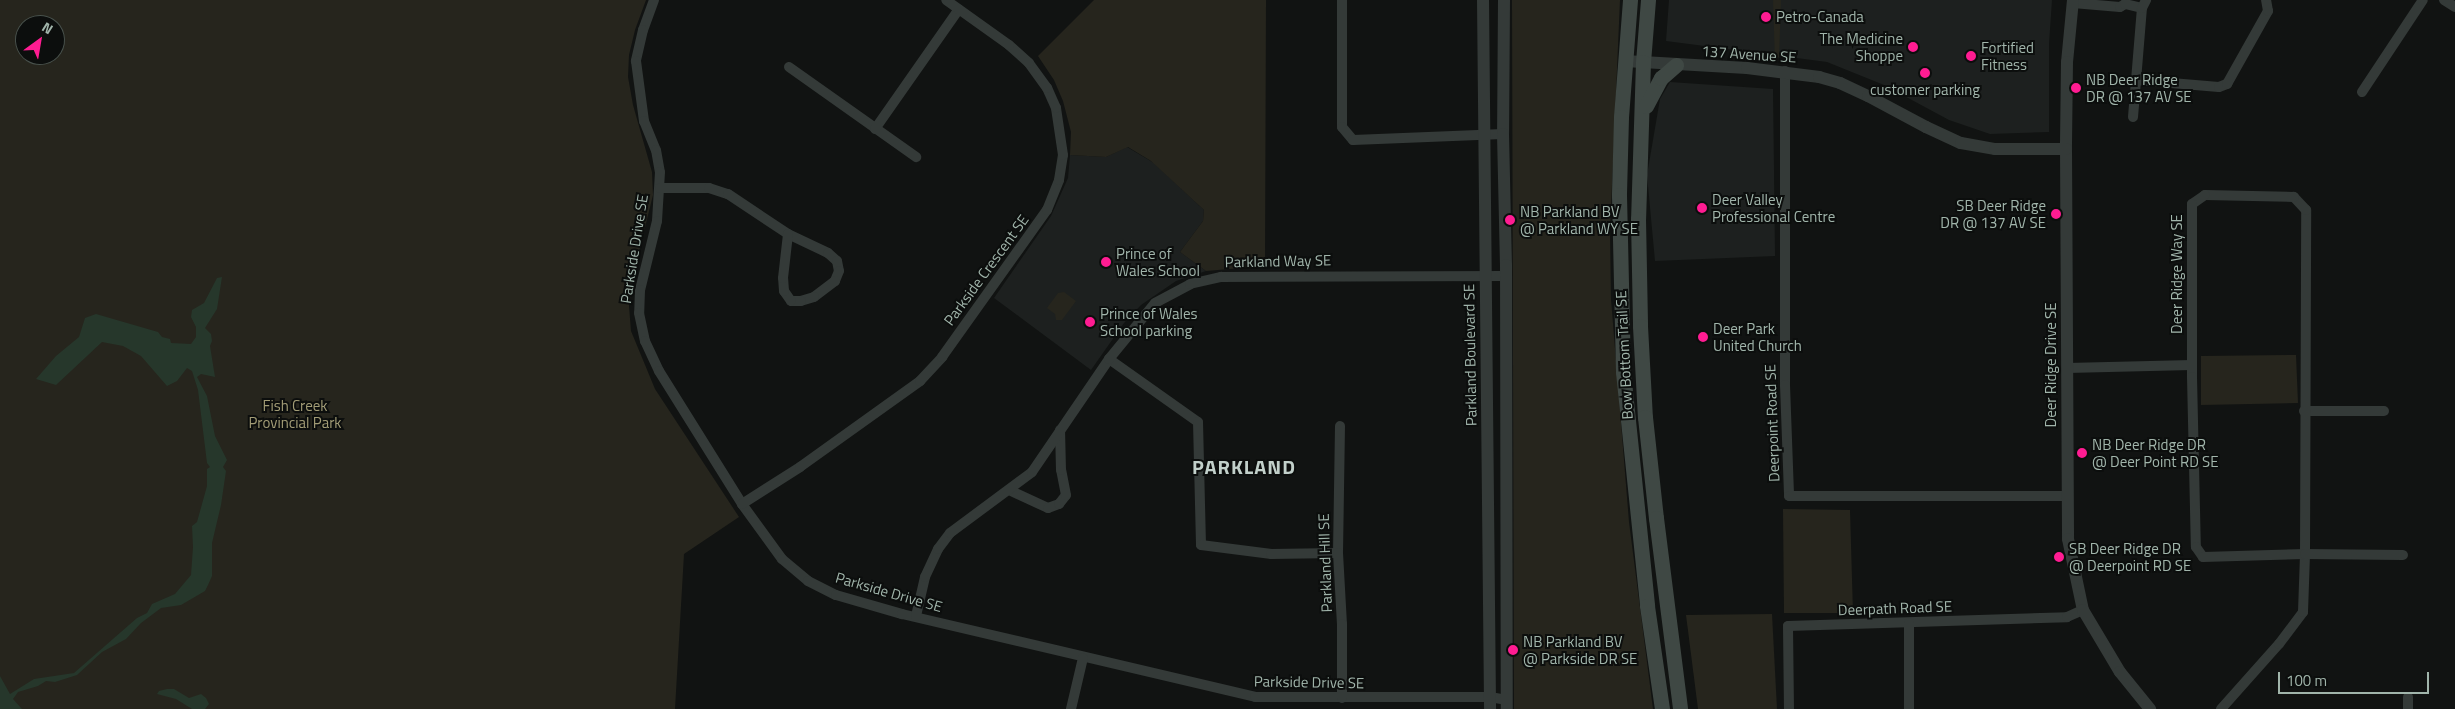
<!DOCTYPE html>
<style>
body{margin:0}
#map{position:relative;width:2455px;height:709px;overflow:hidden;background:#111312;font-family:"Titillium Web",sans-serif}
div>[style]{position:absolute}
.built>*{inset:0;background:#1d201f}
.green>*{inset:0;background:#26251d}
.water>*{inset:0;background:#26372b}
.minor>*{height:10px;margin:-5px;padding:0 5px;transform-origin:5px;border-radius:5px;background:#343a38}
.tertiary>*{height:12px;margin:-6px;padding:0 6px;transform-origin:6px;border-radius:6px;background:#343a38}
.secondary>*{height:15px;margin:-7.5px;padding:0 7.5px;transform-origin:7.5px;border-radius:7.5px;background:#3f4844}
.dots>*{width:14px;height:14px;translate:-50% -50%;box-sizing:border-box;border:2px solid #0c0e0d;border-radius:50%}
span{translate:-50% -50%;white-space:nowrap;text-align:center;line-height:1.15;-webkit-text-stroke:4px #0c0e0d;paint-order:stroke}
.poi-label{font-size:15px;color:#a1b5ab}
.left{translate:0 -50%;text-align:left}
.right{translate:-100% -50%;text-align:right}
.street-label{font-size:15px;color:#a1b5ab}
.park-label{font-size:15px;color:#a29c76}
.district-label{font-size:20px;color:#c2d0ca;font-weight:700;letter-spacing:1px}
.north{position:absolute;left:15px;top:15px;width:50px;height:50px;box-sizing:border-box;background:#0c0e0d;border:1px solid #48514c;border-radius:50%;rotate:32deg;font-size:14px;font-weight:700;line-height:20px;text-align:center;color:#a1b5ab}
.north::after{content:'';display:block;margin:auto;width:18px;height:22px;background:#ff1c92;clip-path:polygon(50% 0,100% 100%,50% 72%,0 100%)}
.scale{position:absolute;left:2278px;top:672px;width:151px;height:22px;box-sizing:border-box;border:2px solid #a1b5ab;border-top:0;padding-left:6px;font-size:15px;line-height:18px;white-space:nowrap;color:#a1b5ab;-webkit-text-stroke:4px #0c0e0d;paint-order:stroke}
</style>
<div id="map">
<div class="built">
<i style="clip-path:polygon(1669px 0,2052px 0,2049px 44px,2049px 132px,1990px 134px,1949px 120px,1884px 85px,1827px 62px,1666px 41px)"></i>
<i style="clip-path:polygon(1670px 82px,1773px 89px,1775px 256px,1655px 261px,1647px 175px,1660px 99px)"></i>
<i style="clip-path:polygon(1127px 147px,1154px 163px,1204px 210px,1203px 221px,1180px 252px,1206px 271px,1176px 281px,1141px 305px,1124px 323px,1091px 370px,994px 298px,1051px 216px,1068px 178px,1070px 155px,1106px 157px)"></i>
</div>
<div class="green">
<i style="clip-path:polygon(evenodd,0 0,646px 0,635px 30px,629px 55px,628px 77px,633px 105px,652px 172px,653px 195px,634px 272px,629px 306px,631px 331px,655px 389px,739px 517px,684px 554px,675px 709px,0 709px,0 0,25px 25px,55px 25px,55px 55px,25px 55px,25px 25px)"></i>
<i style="clip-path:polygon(1094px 0,1266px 0,1265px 266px,1206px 271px,1180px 252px,1203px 221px,1204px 210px,1151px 161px,1128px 147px,1106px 157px,1070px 155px,1071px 132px,1063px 101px,1054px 80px,1038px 56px)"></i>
<i style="clip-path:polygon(1512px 0,1620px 0,1610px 231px,1611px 299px,1629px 522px,1653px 709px,1514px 709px)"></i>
<i style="clip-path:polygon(1773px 0,1781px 0,1779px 57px,1775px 61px)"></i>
<i style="clip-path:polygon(1064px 292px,1076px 301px,1062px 320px,1056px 320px,1055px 314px,1047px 308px,1058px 293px)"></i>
<i style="clip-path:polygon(2296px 355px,2298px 403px,2201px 405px,2201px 356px)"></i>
<i style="clip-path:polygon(1783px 509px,1850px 510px,1853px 613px,1784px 613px)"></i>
<i style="clip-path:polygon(1772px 614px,1777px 709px,1698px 709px,1686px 615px)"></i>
</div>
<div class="water">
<i style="clip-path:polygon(222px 277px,217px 309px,205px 328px,211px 334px,212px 341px,210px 346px,215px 377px,201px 374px,197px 377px,207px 396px,215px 436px,227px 460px,223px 467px,226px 471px,221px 505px,212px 543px,212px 576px,208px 585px,205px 591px,181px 605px,161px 608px,141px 623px,126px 639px,102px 652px,77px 675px,55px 682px,46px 681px,38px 686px,18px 692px,13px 699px,22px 709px,0 709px,0 676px,10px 694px,34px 679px,74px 673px,137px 618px,147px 613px,152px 604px,175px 594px,191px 575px,193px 547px,192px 526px,197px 522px,207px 486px,207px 469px,210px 467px,207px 463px,198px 390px,192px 371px,187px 368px,177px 381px,167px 386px,141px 356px,123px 346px,102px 342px,56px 385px,36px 379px,56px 356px,79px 337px,85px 318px,96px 314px,158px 332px,162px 337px,170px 339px,171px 343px,191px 344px,196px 337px,196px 327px,191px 317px,192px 310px,204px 303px,217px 278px)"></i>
<i style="clip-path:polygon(167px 689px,174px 689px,189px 698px,201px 694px,206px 698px,209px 704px,205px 709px,192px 709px,176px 699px,157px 694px,159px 691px)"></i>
</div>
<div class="minor">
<i style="left:654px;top:0;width:32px;rotate:110deg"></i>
<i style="left:643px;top:30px;width:32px;rotate:103deg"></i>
<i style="left:636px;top:61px;width:61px;rotate:82.4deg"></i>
<i style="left:644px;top:121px;width:31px;rotate:68deg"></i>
<i style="left:656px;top:150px;width:22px;rotate:80deg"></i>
<i style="left:660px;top:172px;width:49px;rotate:93.5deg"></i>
<i style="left:657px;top:221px;width:71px;rotate:103.8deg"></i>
<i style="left:640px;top:290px;width:23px;rotate:92deg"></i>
<i style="left:639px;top:313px;width:29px;rotate:78deg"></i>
<i style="left:645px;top:341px;width:33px;rotate:65deg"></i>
<i style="left:659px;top:371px;width:157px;rotate:58deg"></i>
<i style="left:742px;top:504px;width:68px;rotate:54deg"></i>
<i style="left:782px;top:559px;width:34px;rotate:40deg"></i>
<i style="left:808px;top:581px;width:31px;rotate:27deg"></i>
<i style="left:836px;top:595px;width:69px;rotate:16.1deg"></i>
<i style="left:902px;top:614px;width:363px;rotate:13.2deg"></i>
<i style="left:1255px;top:697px;width:235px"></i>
<i style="left:1490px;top:697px;width:17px;rotate:10deg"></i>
<i style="left:1342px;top:0;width:127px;rotate:90deg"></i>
<i style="left:1342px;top:127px;width:17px;rotate:50deg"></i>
<i style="left:1353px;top:140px;width:150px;rotate:-2.3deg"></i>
<i style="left:2444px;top:0;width:13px;rotate:32deg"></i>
<i style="left:2073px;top:3px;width:47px;rotate:4.9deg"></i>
<i style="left:2120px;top:7px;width:6px;rotate:-31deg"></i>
<i style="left:2125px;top:4px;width:17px;rotate:13deg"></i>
<i style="left:789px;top:67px;width:156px;rotate:35.3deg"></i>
<i style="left:1785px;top:71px;width:314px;rotate:90deg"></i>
<i style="left:1785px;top:385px;width:111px;rotate:87.9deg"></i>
<i style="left:1789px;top:496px;width:279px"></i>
<i style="left:2136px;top:80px;width:83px;rotate:4.8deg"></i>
<i style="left:2219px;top:87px;width:9px;rotate:-21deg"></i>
<i style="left:2227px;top:84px;width:84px;rotate:-60.7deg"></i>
<i style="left:2268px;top:11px;width:11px;rotate:-100deg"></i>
<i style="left:2362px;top:92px;width:110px;rotate:-56.5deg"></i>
<i style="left:2133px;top:117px;width:109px;rotate:-85.3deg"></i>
<i style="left:2142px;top:8px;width:9px;rotate:-63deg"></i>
<i style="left:875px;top:129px;width:146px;rotate:-55deg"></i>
<i style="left:660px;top:188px;width:49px"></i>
<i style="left:709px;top:188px;width:20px;rotate:18deg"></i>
<i style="left:728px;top:194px;width:72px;rotate:33.7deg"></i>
<i style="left:788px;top:234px;width:44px;rotate:25.4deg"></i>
<i style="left:828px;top:253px;width:12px;rotate:42deg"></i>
<i style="left:837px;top:261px;width:10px;rotate:79deg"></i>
<i style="left:839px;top:271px;width:11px;rotate:112deg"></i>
<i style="left:835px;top:281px;width:26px;rotate:143deg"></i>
<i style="left:814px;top:297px;width:14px;rotate:163deg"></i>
<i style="left:801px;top:301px;width:10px;rotate:180deg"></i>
<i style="left:791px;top:301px;width:12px;rotate:-125deg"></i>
<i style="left:784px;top:291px;width:13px;rotate:-94deg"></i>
<i style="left:783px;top:278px;width:44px;rotate:-83.5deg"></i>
<i style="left:1109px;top:359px;width:109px;rotate:35.3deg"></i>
<i style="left:1198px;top:422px;width:123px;rotate:88.6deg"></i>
<i style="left:1201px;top:545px;width:71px;rotate:7.3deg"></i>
<i style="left:1271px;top:554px;width:67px;rotate:-0.9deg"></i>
<i style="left:2067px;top:368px;width:125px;rotate:-1.4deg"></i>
<i style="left:2304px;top:411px;width:80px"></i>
<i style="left:1340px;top:426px;width:127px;rotate:90.9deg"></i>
<i style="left:1338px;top:553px;width:71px;rotate:86.8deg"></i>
<i style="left:1342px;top:624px;width:74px;rotate:90deg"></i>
<i style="left:1009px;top:490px;width:43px;rotate:24.8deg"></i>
<i style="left:1048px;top:508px;width:12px;rotate:-20deg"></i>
<i style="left:1059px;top:504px;width:11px;rotate:-52deg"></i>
<i style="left:1066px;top:495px;width:25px;rotate:-101deg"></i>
<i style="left:1061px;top:470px;width:40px;rotate:-91.4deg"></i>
<i style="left:742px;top:504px;width:69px;rotate:-32.5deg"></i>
<i style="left:800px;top:467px;width:148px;rotate:-35.6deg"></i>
<i style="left:920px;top:381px;width:33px;rotate:-47deg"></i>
<i style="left:942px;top:357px;width:181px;rotate:-54.5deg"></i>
<i style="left:1047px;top:210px;width:32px;rotate:-68deg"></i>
<i style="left:1059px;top:180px;width:25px;rotate:-81deg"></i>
<i style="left:1063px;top:155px;width:48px;rotate:-98.5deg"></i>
<i style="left:1056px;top:108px;width:22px;rotate:-114deg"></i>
<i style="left:1047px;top:88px;width:31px;rotate:-126deg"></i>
<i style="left:1029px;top:63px;width:27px;rotate:-138deg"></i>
<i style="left:1009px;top:45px;width:77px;rotate:-144.5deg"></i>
<i style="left:916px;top:616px;width:40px;rotate:-77deg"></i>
<i style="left:925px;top:577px;width:31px;rotate:-65deg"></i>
<i style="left:938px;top:549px;width:20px;rotate:-53deg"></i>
<i style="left:950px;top:533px;width:102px;rotate:-36.6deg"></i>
<i style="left:1032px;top:472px;width:137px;rotate:-55.7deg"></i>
<i style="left:1109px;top:359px;width:72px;rotate:-50.6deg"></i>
<i style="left:1155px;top:303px;width:40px;rotate:-28deg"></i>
<i style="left:1190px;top:284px;width:32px;rotate:-13deg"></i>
<i style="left:1221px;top:277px;width:284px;rotate:-0.2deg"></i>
<i style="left:2408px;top:697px;width:12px;rotate:90deg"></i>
<i style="left:1071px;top:709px;width:52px;rotate:-76.8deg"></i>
<i style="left:1789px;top:709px;width:83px;rotate:-90.7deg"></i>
<i style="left:1788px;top:626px;width:279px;rotate:-1.8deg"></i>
<i style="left:2067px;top:617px;width:17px;rotate:-24deg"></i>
<i style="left:1909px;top:709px;width:86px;rotate:-90deg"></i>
<i style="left:2221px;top:709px;width:87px;rotate:-48.3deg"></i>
<i style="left:2279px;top:644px;width:40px;rotate:-53deg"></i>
<i style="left:2303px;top:612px;width:58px;rotate:-88deg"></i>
<i style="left:2305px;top:554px;width:344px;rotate:-89.8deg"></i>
<i style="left:2306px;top:210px;width:18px;rotate:-133deg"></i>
<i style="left:2294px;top:197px;width:89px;rotate:-178.7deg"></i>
<i style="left:2205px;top:195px;width:16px;rotate:145deg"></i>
<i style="left:2192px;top:204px;width:173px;rotate:90deg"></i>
<i style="left:2192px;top:377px;width:170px;rotate:88.7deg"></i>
<i style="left:2196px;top:547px;width:12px;rotate:55deg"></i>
<i style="left:2203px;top:557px;width:102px;rotate:-1.7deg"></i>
<i style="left:2305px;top:554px;width:98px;rotate:0.6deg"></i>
</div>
<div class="tertiary">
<i style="left:1483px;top:0;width:709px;rotate:89.43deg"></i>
<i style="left:1504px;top:0;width:134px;rotate:90.4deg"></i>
<i style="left:1503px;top:134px;width:131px;rotate:88.7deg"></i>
<i style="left:1506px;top:265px;width:444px;rotate:89.9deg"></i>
<i style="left:2073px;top:0;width:62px;rotate:95.5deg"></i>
<i style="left:2067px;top:62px;width:87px;rotate:90.7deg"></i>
<i style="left:2066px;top:149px;width:390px;rotate:89.7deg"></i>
<i style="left:2068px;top:539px;width:73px;rotate:78.1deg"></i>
<i style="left:2083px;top:610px;width:72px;rotate:59.2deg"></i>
<i style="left:2120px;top:672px;width:48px;rotate:51deg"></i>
<i style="left:1625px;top:61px;width:122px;rotate:3.3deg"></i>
<i style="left:1747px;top:68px;width:73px;rotate:7.1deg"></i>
<i style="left:1819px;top:77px;width:22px;rotate:16deg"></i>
<i style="left:1840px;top:83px;width:31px;rotate:25deg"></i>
<i style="left:1868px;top:96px;width:66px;rotate:28.1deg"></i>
<i style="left:1926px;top:127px;width:38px;rotate:25deg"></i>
<i style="left:1961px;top:143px;width:35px;rotate:10deg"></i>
<i style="left:1995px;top:149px;width:71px"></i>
</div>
<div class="secondary">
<i style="left:1630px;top:0;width:117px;rotate:94.4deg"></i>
<i style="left:1621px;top:117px;width:78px;rotate:91.5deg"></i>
<i style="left:1619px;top:195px;width:177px;rotate:88.7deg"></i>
<i style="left:1623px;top:372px;width:235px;rotate:84.1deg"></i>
<i style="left:1647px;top:606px;width:104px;rotate:81.7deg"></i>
<i style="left:1648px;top:0;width:62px;rotate:94.6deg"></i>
<i style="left:1643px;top:62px;width:157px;rotate:91.8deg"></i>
<i style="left:1638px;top:219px;width:107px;rotate:88.9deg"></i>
<i style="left:1640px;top:326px;width:91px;rotate:86.9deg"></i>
<i style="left:1645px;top:417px;width:102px;rotate:83.8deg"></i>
<i style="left:1656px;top:518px;width:193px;rotate:82.8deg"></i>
<i style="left:1646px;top:106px;width:32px;rotate:-62deg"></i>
<i style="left:1661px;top:78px;width:20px;rotate:-41deg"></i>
</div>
<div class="dots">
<i style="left:1766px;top:17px;background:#ff1c92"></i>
<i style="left:1913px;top:47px;background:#ff1c92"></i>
<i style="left:1971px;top:56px;background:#ff1c92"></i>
<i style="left:1925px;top:73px;background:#ff1c92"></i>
<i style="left:2076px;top:88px;background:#ff1c92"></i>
<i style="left:1702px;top:208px;background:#ff1c92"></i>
<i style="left:2056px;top:214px;background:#ff1c92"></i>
<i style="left:1510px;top:220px;background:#ff1c92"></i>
<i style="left:1106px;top:262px;background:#ff1c92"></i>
<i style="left:1090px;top:322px;background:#ff1c92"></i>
<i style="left:1703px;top:337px;background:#ff1c92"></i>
<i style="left:2082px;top:453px;background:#ff1c92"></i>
<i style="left:2059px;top:557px;background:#ff1c92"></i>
<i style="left:1513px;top:650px;background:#ff1c92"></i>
</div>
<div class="poi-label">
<span class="left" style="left:1776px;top:17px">Petro-Canada</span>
<span class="right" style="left:1903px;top:47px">The Medicine<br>Shoppe</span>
<span class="left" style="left:1981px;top:56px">Fortified<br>Fitness</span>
<span class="left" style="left:2086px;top:88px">NB Deer Ridge<br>DR @ 137 AV SE</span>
<span style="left:1925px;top:90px">customer parking</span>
<span class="left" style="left:1712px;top:208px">Deer Valley<br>Professional Centre</span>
<span class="right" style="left:2046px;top:214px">SB Deer Ridge<br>DR @ 137 AV SE</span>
<span class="left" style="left:1520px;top:220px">NB Parkland BV<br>@ Parkland WY SE</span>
<span class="left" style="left:1116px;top:262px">Prince of<br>Wales School</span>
<span class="left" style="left:1100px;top:322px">Prince of Wales<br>School parking</span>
<span class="left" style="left:1713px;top:337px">Deer Park<br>United Church</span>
<span class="left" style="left:2092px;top:453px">NB Deer Ridge DR<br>@ Deer Point RD SE</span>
<span class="left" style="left:2069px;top:557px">SB Deer Ridge DR<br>@ Deerpoint RD SE</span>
<span class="left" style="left:1523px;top:650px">NB Parkland BV<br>@ Parkside DR SE</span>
</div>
<div class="street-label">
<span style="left:1749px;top:54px;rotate:4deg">137 Avenue SE</span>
<span style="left:634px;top:249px;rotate:-81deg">Parkside Drive SE</span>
<span style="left:1278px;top:261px;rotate:-1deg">Parkland Way SE</span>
<span style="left:986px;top:270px;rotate:-54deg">Parkside Crescent SE</span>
<span style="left:2177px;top:274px;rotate:-90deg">Deer Ridge Way SE</span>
<span style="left:1470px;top:355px;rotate:-91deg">Parkland Boulevard SE</span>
<span style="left:1624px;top:355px;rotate:-93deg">Bow Bottom Trail SE</span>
<span style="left:2051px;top:365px;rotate:-90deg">Deer Ridge Drive SE</span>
<span style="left:1772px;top:423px;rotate:-92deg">Deerpoint Road SE</span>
<span style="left:1325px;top:563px;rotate:-92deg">Parkland Hill SE</span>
<span style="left:889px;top:592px;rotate:16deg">Parkside Drive SE</span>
<span style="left:1895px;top:608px;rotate:-2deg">Deerpath Road SE</span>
<span style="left:1309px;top:682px;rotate:1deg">Parkside Drive SE</span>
</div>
<div class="park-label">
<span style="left:295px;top:414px">Fish Creek<br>Provincial Park</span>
</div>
<div class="district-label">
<span style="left:1244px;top:466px">PARKLAND</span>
</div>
<div class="north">N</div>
<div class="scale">100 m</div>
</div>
